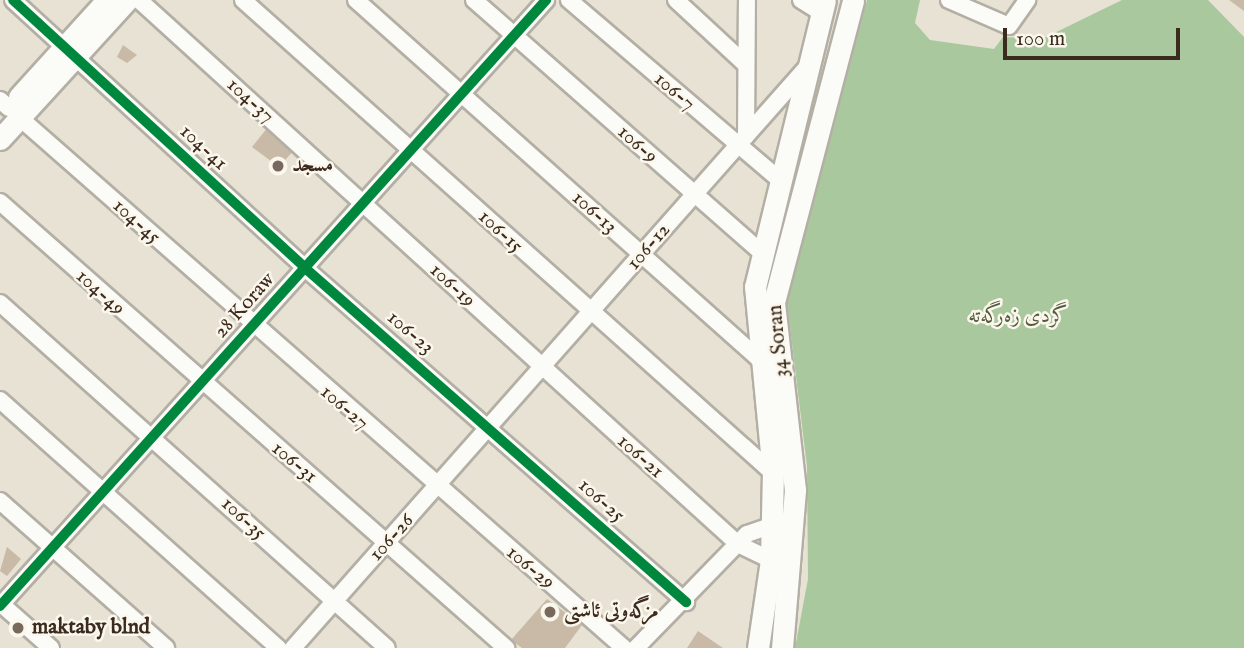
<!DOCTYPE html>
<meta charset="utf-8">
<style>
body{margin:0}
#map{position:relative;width:1244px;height:648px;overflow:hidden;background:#e7e2d3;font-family:"IM FELL English",Amiri,serif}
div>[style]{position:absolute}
.forest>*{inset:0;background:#a9c89e}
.building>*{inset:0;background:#c8baa6}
.roads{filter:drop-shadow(2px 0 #b4afa5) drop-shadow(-2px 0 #b4afa5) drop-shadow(0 2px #b4afa5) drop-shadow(0 -2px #b4afa5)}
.minor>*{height:16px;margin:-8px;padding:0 8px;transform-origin:8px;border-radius:8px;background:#fbfbf8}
.major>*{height:21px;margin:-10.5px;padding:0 10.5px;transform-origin:10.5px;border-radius:10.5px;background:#fbfbf8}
.cycleway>*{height:10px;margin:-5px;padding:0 5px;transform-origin:5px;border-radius:5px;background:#00873e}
.dots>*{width:19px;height:19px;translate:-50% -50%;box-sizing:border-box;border:4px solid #fbf7ec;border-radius:50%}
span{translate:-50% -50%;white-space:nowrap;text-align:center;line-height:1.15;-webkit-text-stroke:5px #fbf7ec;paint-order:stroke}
.street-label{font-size:21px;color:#3b2a1e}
.poi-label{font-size:21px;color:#3b2a1e;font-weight:700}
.left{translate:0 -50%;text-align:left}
.park-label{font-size:21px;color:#555c3d}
.scale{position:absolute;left:1003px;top:28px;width:177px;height:32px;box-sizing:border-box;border:4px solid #3b2a1e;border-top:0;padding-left:9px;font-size:21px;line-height:24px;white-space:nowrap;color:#3b2a1e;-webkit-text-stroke:5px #fbf7ec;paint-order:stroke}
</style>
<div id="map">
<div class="forest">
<i style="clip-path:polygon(867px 0,920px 0,915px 23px,930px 40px,994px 49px,1003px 37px,1042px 39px,1122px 0,1208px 0,1244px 37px,1244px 648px,795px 648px,808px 579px,807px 466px,787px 303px)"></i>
</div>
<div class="building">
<i style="clip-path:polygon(1229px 0,1244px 0,1244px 11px)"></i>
<i style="clip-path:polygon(123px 45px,137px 55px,127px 63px,117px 57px)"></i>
<i style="clip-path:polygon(268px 127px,294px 150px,279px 167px,252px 147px)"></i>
<i style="clip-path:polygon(7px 547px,21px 559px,7px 576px,0 571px)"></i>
<i style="clip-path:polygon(547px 599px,582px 625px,565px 648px,522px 648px,511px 640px)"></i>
<i style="clip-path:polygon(698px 631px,723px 648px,687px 648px)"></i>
</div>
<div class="roads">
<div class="minor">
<i style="left:13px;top:0;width:396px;rotate:42.5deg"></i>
<i style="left:305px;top:268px;width:507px;rotate:41.24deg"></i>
<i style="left:139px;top:0;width:809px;rotate:42.25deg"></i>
<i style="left:738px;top:544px;width:37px;rotate:26deg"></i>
<i style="left:243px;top:0;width:710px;rotate:41.75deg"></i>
<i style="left:356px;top:0;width:540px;rotate:41.7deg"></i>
<i style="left:474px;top:0;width:383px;rotate:41.3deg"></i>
<i style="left:569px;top:0;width:279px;rotate:40.5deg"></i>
<i style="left:676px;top:0;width:93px;rotate:42.8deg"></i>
<i style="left:801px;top:0;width:25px;rotate:32deg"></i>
<i style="left:949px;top:0;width:65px;rotate:23.4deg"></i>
<i style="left:1009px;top:26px;width:32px;rotate:-55deg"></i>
<i style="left:0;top:100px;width:12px;rotate:42deg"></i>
<i style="left:20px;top:118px;width:804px;rotate:41.27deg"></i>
<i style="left:746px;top:136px;width:136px;rotate:-89.6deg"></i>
<i style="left:0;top:202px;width:675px;rotate:41.39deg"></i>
<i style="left:0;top:303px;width:518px;rotate:41.72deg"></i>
<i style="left:0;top:400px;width:373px;rotate:41.7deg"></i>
<i style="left:0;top:501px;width:222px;rotate:41.5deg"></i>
<i style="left:0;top:603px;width:68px;rotate:41.4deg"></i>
<i style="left:0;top:606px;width:816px;rotate:-47.98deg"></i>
<i style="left:293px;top:648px;width:777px;rotate:-48.5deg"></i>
<i style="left:636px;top:648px;width:159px;rotate:-45.8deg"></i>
<i style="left:747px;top:534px;width:36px;rotate:-19deg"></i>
</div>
<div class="major">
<i style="left:19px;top:97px;width:131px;rotate:-47.8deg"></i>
<i style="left:0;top:139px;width:188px;rotate:-47.6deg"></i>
<i style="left:758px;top:648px;width:89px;rotate:-81.6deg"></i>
<i style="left:771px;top:560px;width:87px;rotate:-88.7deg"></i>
<i style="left:773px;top:473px;width:187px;rotate:-95.5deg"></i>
<i style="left:755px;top:287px;width:295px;rotate:-76.3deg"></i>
<i style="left:782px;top:648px;width:159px;rotate:-85.3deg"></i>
<i style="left:795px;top:490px;width:189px;rotate:-96.4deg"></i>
<i style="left:774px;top:302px;width:312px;rotate:-75.3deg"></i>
</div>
</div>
<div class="cycleway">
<i style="left:13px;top:0;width:396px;rotate:42.5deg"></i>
<i style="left:305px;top:268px;width:507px;rotate:41.24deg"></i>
<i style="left:0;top:606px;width:816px;rotate:-47.98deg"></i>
</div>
<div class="dots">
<i style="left:278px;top:166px;background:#776a5d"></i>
<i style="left:550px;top:612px;background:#776a5d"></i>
<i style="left:18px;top:628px;background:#776a5d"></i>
</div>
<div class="street-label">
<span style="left:674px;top:92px;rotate:41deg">106-7</span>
<span style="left:250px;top:101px;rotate:42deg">104-37</span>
<span style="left:637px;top:145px;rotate:42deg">106-9</span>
<span style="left:203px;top:148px;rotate:43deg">104-41</span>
<span style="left:594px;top:213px;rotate:42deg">106-13</span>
<span style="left:136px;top:222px;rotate:42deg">104-45</span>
<span style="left:500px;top:232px;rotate:43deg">106-15</span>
<span style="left:649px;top:247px;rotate:-49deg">106-12</span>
<span style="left:452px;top:286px;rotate:43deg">106-19</span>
<span style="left:100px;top:293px;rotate:42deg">104-49</span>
<span style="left:245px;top:306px;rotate:-48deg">28 Koraw</span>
<span style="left:410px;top:333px;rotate:41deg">106-23</span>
<span style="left:779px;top:341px;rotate:-95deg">34 Soran</span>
<span style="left:344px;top:408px;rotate:41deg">106-27</span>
<span style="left:640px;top:457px;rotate:42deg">106-21</span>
<span style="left:294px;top:463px;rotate:40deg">106-31</span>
<span style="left:601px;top:501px;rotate:42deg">106-25</span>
<span style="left:243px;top:519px;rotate:43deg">106-35</span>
<span style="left:392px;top:538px;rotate:-48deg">106-26</span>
<span style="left:530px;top:568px;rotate:40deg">106-29</span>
</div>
<div class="poi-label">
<span class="left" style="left:292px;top:166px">مسجد</span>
<span class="left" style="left:564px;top:612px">مزگەوتی ئاشتی</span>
<span class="left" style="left:32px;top:628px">maktaby blnd</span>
</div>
<div class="park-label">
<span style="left:1018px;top:317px">گردی زەرگەتە</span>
</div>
<div class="scale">100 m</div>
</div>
